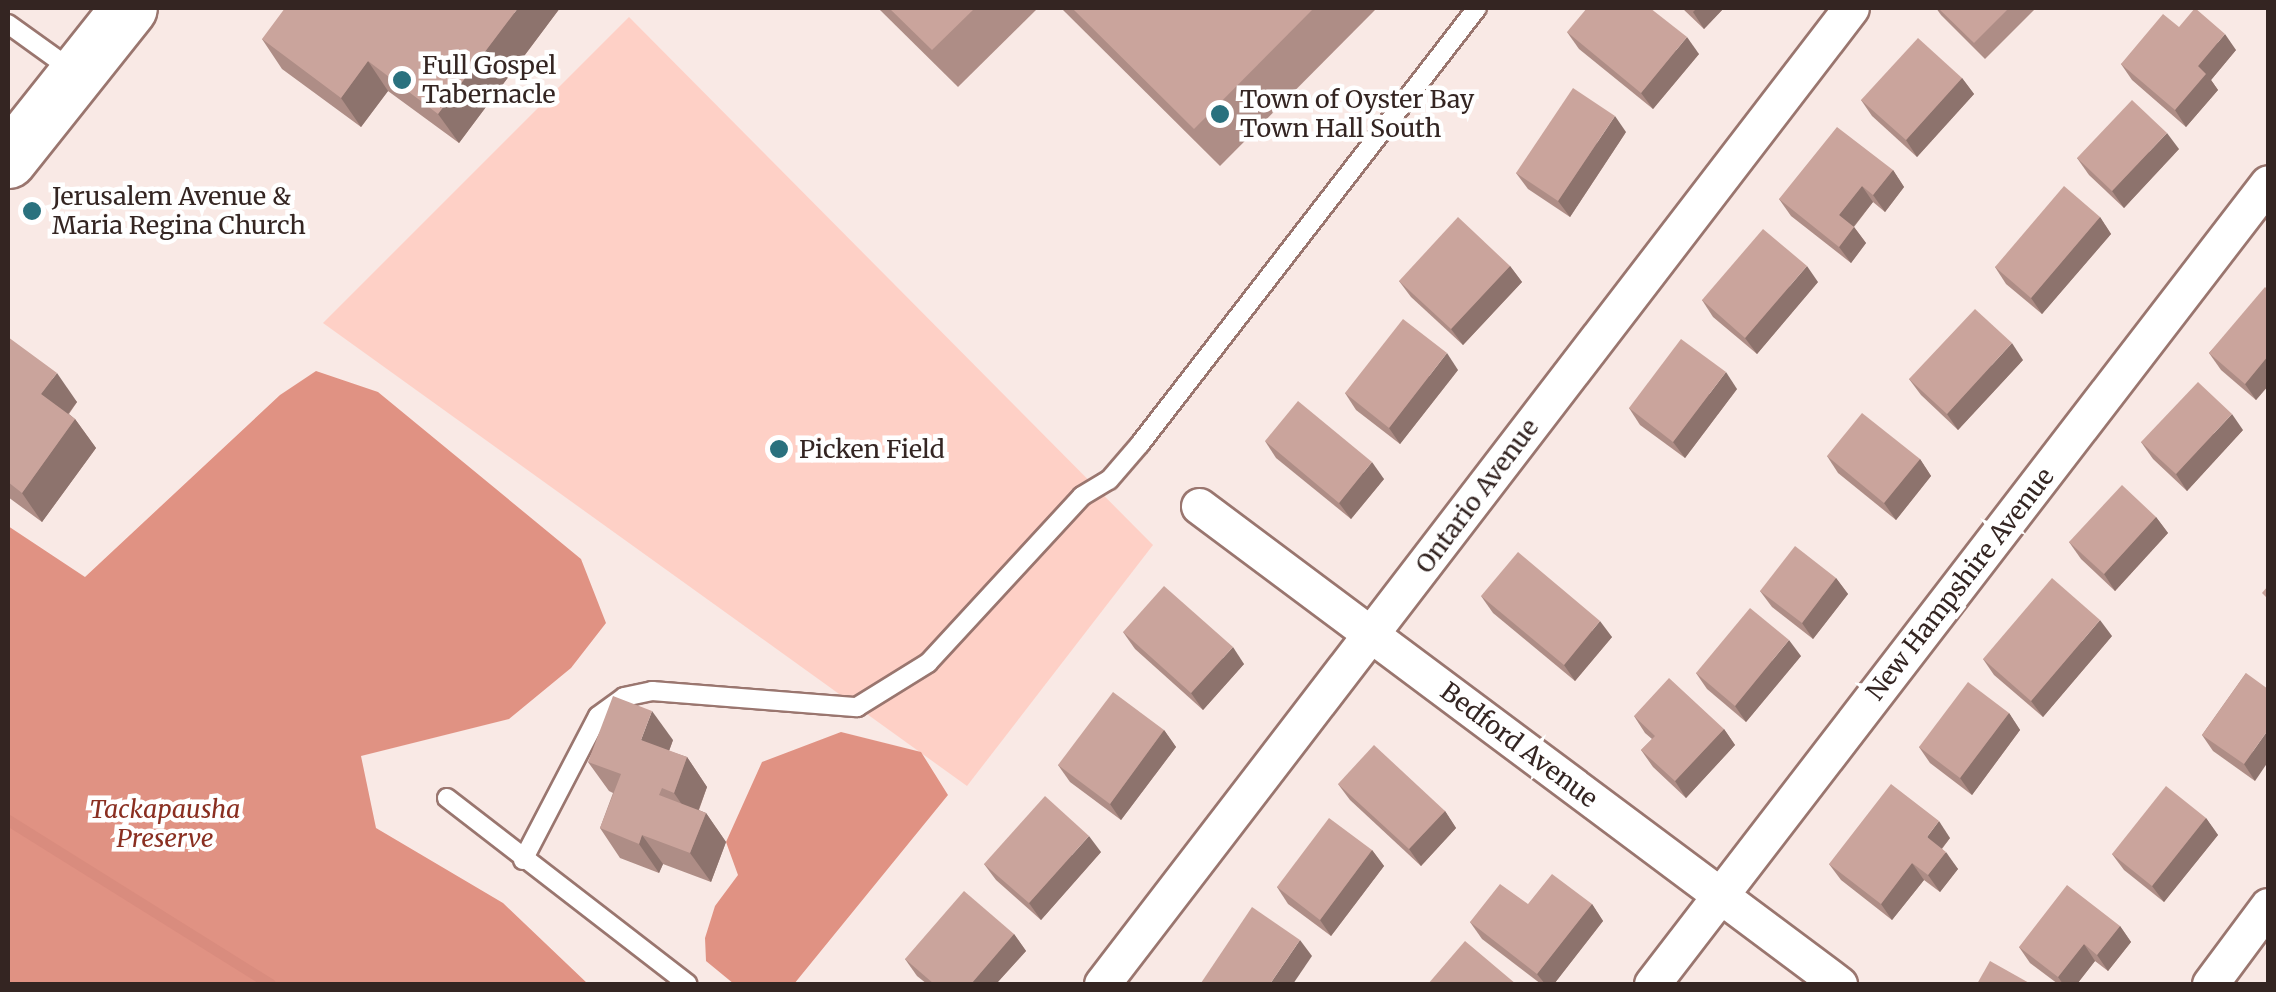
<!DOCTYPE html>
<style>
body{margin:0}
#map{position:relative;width:2276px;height:992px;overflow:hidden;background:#f9e9e5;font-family:Merriweather,serif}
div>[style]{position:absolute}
.green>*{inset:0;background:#fed0c6}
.forest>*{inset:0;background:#e09283}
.stream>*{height:11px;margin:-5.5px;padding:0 5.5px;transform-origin:5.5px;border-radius:5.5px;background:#d98c7e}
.roads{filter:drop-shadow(2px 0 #9a766f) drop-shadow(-2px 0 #9a766f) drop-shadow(0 2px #9a766f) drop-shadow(0 -2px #9a766f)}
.service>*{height:18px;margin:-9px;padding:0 9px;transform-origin:9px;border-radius:9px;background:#fff}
.minor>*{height:35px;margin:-17.5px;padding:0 17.5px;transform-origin:17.5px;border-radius:17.5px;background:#fff}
.primary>*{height:55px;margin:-27.5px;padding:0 27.5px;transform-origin:27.5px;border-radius:27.5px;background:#fff}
.wall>*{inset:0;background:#ae8d86}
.shaded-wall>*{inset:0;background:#8d736d}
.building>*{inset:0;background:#caa49c}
.dots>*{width:28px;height:28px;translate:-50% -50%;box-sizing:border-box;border:5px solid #fff;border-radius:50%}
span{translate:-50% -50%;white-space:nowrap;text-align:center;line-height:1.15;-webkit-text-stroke:9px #fff;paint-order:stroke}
.poi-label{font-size:25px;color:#342522}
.left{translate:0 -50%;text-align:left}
.street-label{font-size:25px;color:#342522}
.park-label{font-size:25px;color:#8a2f21;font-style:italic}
.frame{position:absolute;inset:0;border:10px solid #342522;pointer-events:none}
</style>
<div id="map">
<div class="green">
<i style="clip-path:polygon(629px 17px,1153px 545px,967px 786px,323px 323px)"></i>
</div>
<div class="forest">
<i style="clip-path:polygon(316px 371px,378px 392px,581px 559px,606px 623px,571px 668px,509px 719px,361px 756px,376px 828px,503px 903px,588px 984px,8px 984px,8px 526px,85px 577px,280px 395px)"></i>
<i style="clip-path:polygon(841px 732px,921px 752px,948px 795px,794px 984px,734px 984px,706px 961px,705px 938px,715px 906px,738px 875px,726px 842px,762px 762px)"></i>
</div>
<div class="stream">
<i style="left:8px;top:820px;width:309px;rotate:32deg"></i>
</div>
<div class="roads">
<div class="service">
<i style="left:8px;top:24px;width:79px;rotate:35.7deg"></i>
<i style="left:447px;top:798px;width:304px;rotate:37.7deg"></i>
<i style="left:523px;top:860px;width:162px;rotate:-62.5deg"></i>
<i style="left:598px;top:716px;width:32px;rotate:-36deg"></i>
<i style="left:624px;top:697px;width:29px;rotate:-12deg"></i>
<i style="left:652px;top:691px;width:206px;rotate:4.5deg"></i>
<i style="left:857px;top:707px;width:84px;rotate:-31.8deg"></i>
<i style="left:928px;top:663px;width:227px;rotate:-47.3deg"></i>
<i style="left:1082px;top:496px;width:31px;rotate:-31deg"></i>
<i style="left:1109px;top:480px;width:48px;rotate:-49.3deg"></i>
<i style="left:1140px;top:444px;width:551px;rotate:-52.3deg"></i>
</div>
<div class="minor">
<i style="left:1199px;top:506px;width:799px;rotate:36.76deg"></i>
<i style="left:1102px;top:984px;width:1230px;rotate:-52.5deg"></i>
<i style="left:1652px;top:984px;width:1010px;rotate:-52.44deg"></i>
<i style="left:2210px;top:984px;width:97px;rotate:-53.4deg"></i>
</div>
<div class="primary">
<i style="left:8px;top:160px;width:194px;rotate:-51.5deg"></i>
</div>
</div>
<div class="wall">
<i style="clip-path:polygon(560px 8px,459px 143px,388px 91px,361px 127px,282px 69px,262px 39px)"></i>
<i style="clip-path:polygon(878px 8px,1038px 8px,958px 87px)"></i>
<i style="clip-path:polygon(1061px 8px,1377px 8px,1220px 166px)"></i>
<i style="clip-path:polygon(1682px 8px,1724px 8px,1704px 29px)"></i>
<i style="clip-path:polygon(1936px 8px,2034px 8px,2035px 9px,1985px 59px,1941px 15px)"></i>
<i style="clip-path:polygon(2179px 27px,2236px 50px,2211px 80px,2218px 90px,2186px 127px,2132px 80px,2121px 64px)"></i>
<i style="clip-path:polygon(1567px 32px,1699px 54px,1653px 109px,1579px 49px)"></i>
<i style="clip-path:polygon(1962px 78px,1974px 94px,1917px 157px,1872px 116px,1861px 100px)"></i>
<i style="clip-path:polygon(1626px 132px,1570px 217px,1528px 189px,1516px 173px)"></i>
<i style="clip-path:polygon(2179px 149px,2124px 208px,2089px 175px,2077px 158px)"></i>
<i style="clip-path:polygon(1893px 170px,1904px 187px,1885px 212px,1873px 202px,1854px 227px,1866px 243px,1851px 263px,1791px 216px,1779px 199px)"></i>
<i style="clip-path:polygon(2100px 217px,2111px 234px,2042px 314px,2006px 284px,1995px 267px)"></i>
<i style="clip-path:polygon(1510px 266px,1522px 282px,1463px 345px,1411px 297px,1399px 281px)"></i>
<i style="clip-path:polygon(1818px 282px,1757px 354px,1713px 317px,1702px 300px)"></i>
<i style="clip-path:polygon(2268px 290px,2268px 386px,2256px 400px,2221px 370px,2209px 353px)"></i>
<i style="clip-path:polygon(8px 337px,77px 402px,69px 414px,75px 419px,96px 448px,42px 522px,8px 497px)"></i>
<i style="clip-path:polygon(2023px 360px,1958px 430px,1921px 395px,1909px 379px)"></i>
<i style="clip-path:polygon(1458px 370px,1400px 444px,1356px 410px,1345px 393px)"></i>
<i style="clip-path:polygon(1737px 389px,1685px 458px,1640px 425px,1629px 408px)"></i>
<i style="clip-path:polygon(2243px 430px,2187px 491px,2153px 459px,2141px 442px)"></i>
<i style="clip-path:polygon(1265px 441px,1384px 479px,1351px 519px,1276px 458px)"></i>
<i style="clip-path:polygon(1827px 456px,1920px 459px,1931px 476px,1896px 520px,1838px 473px)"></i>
<i style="clip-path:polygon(2156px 517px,2168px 533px,2115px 591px,2081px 559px,2069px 542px)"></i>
<i style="clip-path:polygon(1836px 578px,1848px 594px,1813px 639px,1772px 607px,1760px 591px)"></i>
<i style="clip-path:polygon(1481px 596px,1612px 637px,1575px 681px,1493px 613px)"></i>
<i style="clip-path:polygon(1123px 632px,1244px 664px,1203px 710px,1135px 649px)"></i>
<i style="clip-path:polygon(2112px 636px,2043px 717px,1994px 675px,1983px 659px)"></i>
<i style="clip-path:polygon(1801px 656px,1746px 722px,1707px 689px,1696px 673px)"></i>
<i style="clip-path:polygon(2246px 673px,2255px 781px,2213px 751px,2202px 735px)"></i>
<i style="clip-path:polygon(2009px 713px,2020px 730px,1972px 795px,1930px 763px,1919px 747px)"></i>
<i style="clip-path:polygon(1634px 716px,1724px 729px,1735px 745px,1686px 798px,1653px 767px,1641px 750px,1652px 739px,1645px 733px)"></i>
<i style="clip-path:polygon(1164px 730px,1176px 747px,1121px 820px,1070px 782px,1058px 765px)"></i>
<i style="clip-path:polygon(673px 740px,669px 751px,687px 757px,707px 787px,699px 810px,706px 813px,726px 842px,711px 882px,663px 864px,659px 873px,620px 858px,600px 828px,613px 793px,609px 791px,588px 762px)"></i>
<i style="clip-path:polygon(1338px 784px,1445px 811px,1456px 828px,1421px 866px,1350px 800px)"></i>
<i style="clip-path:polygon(2206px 818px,2218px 835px,2164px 902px,2124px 870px,2112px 854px)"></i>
<i style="clip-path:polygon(1950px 838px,1942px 849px,1958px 869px,1940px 892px,1924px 880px,1892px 920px,1841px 880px,1829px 864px)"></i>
<i style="clip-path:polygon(1372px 850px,1384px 866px,1331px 936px,1288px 904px,1277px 887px)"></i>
<i style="clip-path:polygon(1101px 852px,1041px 920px,996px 880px,984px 864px)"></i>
<i style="clip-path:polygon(1528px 904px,1592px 904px,1603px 921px,1554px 984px,1541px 984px,1482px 939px,1470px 922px)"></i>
<i style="clip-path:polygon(2120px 926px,2131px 942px,2108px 971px,2095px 961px,2077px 984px,2058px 984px,2030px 963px,2019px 947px)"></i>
<i style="clip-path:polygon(1014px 934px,1026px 951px,996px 984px,927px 984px,917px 976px,905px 959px)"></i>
</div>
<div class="shaded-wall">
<i style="clip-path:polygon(518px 8px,560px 8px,459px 143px,438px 114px)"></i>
<i style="clip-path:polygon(1697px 8px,1724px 8px,1704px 29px,1693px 12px)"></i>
<i style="clip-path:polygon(2225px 34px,2236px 50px,2211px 80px,2218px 90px,2186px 127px,2175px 110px,2198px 66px)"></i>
<i style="clip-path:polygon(1687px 37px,1699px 54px,1653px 109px,1641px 93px)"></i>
<i style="clip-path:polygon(368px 61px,388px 91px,361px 127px,341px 98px)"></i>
<i style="clip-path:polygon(1962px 78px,1974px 94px,1917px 157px,1906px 140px)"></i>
<i style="clip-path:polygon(1615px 116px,1626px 132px,1570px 217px,1558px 201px)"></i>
<i style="clip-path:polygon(2167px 133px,2179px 149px,2124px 208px,2112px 191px)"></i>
<i style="clip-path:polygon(1893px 170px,1904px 187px,1885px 212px,1873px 195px)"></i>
<i style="clip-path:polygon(1862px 186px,1873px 202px,1850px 231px,1839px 215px)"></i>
<i style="clip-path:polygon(2100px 217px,2111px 234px,2042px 314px,2031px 298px)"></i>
<i style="clip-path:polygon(1854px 227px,1866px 243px,1851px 263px,1839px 247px)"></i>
<i style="clip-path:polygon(1510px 266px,1522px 282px,1463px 345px,1451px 329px)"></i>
<i style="clip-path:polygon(1807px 266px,1818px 282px,1757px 354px,1745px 338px)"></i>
<i style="clip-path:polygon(2012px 343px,2023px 360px,1958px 430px,1947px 414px)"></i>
<i style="clip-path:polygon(1447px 353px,1458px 370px,1400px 444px,1389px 428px)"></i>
<i style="clip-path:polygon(2268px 356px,2268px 386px,2256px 400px,2245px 384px)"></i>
<i style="clip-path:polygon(1726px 372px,1737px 389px,1685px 458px,1673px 442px)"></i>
<i style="clip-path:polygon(57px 373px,77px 402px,61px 423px,41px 394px)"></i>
<i style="clip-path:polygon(2232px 414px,2243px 430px,2187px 491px,2176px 474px)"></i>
<i style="clip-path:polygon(75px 419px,96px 448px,42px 522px,22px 493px)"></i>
<i style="clip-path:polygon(1920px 459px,1931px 476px,1896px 520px,1884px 503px)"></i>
<i style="clip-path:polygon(1372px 462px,1384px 479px,1351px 519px,1339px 503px)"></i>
<i style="clip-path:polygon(2156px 517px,2168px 533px,2115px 591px,2104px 574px)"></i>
<i style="clip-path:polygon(1836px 578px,1848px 594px,1813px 639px,1802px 623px)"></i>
<i style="clip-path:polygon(2100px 620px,2112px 636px,2043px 717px,2031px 701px)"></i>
<i style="clip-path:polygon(1600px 621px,1612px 637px,1575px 681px,1564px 665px)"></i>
<i style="clip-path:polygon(1789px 640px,1801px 656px,1746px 722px,1735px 706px)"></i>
<i style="clip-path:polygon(1233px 647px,1244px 664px,1203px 710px,1191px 693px)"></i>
<i style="clip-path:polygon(652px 711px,673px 740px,662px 770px,641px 740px)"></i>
<i style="clip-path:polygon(2009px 713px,2020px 730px,1972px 795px,1960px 778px)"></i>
<i style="clip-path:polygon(1724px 729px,1735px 745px,1686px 798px,1675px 781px)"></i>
<i style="clip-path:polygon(1164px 730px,1176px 747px,1121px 820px,1110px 804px)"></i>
<i style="clip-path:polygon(2268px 730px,2268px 762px,2255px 781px,2244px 764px)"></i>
<i style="clip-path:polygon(687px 757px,707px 787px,694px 822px,674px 793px)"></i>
<i style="clip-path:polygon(1445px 811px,1456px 828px,1421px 866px,1409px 849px)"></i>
<i style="clip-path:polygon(706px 813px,726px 842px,711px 882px,690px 853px)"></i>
<i style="clip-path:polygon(2206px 818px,2218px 835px,2164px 902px,2152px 886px)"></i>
<i style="clip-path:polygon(1939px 821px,1950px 838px,1938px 853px,1927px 837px)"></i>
<i style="clip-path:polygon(642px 835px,663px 864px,659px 873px,639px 844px)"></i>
<i style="clip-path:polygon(1089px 836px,1101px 852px,1041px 920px,1029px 903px)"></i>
<i style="clip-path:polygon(1372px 850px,1384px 866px,1331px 936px,1320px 920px)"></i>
<i style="clip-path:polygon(1946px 852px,1958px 869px,1940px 892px,1928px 875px)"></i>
<i style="clip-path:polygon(1912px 863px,1924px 880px,1892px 920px,1881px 904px)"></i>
<i style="clip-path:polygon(1592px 904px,1603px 921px,1554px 984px,1545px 984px,1537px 974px)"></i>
<i style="clip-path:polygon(2120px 926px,2131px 942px,2108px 971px,2097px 955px)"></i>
<i style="clip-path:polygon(1014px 934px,1026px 951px,996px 984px,971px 984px)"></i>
<i style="clip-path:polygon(1300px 940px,1312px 956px,1293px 984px,1270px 984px)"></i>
<i style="clip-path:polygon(2084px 944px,2095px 961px,2077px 984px,2063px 984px,2058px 977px)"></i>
</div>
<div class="building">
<i style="clip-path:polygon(285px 8px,518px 8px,438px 114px,368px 61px,341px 98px,262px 39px)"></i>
<i style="clip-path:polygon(889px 8px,975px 8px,932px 50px)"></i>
<i style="clip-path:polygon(1072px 8px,1314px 8px,1194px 129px)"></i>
<i style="clip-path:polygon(1587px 8px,1650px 8px,1687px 37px,1641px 93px,1567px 32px)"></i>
<i style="clip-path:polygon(1938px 8px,2009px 8px,1974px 43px)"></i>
<i style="clip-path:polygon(2195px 8px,2225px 34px,2198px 66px,2206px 74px,2175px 110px,2121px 64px,2163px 14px,2179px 27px)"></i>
<i style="clip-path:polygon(1918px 38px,1962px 78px,1906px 140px,1861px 100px)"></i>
<i style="clip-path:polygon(1573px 88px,1615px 116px,1558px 201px,1516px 173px)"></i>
<i style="clip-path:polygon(2132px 100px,2167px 133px,2112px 191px,2077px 158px)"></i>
<i style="clip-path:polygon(1837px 127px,1893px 170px,1873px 195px,1862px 186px,1839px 215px,1854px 227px,1839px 247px,1779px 199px)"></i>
<i style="clip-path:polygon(2064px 186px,2100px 217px,2031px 298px,1995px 267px)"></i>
<i style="clip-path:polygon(1458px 217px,1510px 266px,1451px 329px,1399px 281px)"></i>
<i style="clip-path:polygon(1763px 229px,1807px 266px,1745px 338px,1702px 300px)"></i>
<i style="clip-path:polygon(2265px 287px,2268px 290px,2268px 356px,2245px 384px,2209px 353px)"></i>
<i style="clip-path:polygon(1975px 309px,2012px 343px,1947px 414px,1909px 379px)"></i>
<i style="clip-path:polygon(1403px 319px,1447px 353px,1389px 428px,1345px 393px)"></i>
<i style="clip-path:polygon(8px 337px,57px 373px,41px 394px,75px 419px,22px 493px,8px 482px)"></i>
<i style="clip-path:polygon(1681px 339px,1726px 372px,1673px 442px,1629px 408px)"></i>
<i style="clip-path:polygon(2198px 382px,2232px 414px,2176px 474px,2141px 442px)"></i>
<i style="clip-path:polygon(1298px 401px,1372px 462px,1339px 503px,1265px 441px)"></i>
<i style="clip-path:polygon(1862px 413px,1920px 459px,1884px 503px,1827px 456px)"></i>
<i style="clip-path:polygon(2122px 485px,2156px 517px,2104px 574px,2069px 542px)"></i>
<i style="clip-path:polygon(1795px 546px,1836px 578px,1802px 623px,1760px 591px)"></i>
<i style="clip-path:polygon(1518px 552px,1600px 621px,1564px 665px,1481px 596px)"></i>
<i style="clip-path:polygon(2052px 578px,2100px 620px,2031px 701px,1983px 659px)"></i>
<i style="clip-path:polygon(1164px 586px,1233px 647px,1191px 693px,1123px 632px)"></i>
<i style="clip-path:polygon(2268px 586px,2268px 599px,2262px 593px)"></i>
<i style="clip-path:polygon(1750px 608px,1789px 640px,1735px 706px,1696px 673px)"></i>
<i style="clip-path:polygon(2246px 673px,2268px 689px,2268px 730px,2244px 764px,2202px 735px)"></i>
<i style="clip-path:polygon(1669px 678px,1724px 729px,1675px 781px,1641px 750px,1655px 736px,1634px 716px)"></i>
<i style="clip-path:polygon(1968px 682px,2009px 713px,1960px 778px,1919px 747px)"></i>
<i style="clip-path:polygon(1113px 692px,1164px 730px,1110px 804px,1058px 765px)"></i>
<i style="clip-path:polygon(613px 696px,652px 711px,641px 740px,687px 757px,674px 793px,662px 788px,659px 795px,706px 813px,690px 853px,642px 835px,639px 844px,600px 828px,621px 774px,588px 762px)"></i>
<i style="clip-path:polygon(1374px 745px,1445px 811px,1409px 849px,1338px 784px)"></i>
<i style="clip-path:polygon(1891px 784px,1939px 821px,1927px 837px,1946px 852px,1928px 875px,1912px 863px,1881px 904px,1829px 864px)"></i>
<i style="clip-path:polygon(2166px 786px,2206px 818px,2152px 886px,2112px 854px)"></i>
<i style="clip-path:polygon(1045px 796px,1089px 836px,1029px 903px,984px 864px)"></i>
<i style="clip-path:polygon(1329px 818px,1372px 850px,1320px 920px,1277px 887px)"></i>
<i style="clip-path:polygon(1552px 874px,1592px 904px,1537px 974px,1470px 922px,1500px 884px,1528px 904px)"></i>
<i style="clip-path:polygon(2067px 885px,2120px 926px,2097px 955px,2084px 944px,2058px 977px,2019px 947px)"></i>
<i style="clip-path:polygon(964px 891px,1014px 934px,971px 984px,934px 984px,905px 959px)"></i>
<i style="clip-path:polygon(1252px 907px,1300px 940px,1270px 984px,1204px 984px,1201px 983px)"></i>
<i style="clip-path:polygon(1465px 941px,1516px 984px,1428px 984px)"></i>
<i style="clip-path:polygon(1990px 961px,2031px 984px,1977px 984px)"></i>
</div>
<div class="dots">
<i style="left:402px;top:80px;background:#2a717e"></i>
<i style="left:1220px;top:114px;background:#2a717e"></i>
<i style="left:32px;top:211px;background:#2a717e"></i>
<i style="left:779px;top:449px;background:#2a717e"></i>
</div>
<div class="poi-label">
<span class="left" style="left:422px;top:80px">Full Gospel<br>Tabernacle</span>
<span class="left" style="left:1240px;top:114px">Town of Oyster Bay<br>Town Hall South</span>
<span class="left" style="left:52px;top:211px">Jerusalem Avenue &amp;<br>Maria Regina Church</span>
<span class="left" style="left:799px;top:449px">Picken Field</span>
</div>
<div class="street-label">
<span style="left:1477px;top:496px;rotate:-53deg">Ontario Avenue</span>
<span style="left:1960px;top:584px;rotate:-52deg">New Hampshire Avenue</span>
<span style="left:1519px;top:745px;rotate:37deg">Bedford Avenue</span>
</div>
<div class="park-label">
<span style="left:165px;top:824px">Tackapausha<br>Preserve</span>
</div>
<div class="frame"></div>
</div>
